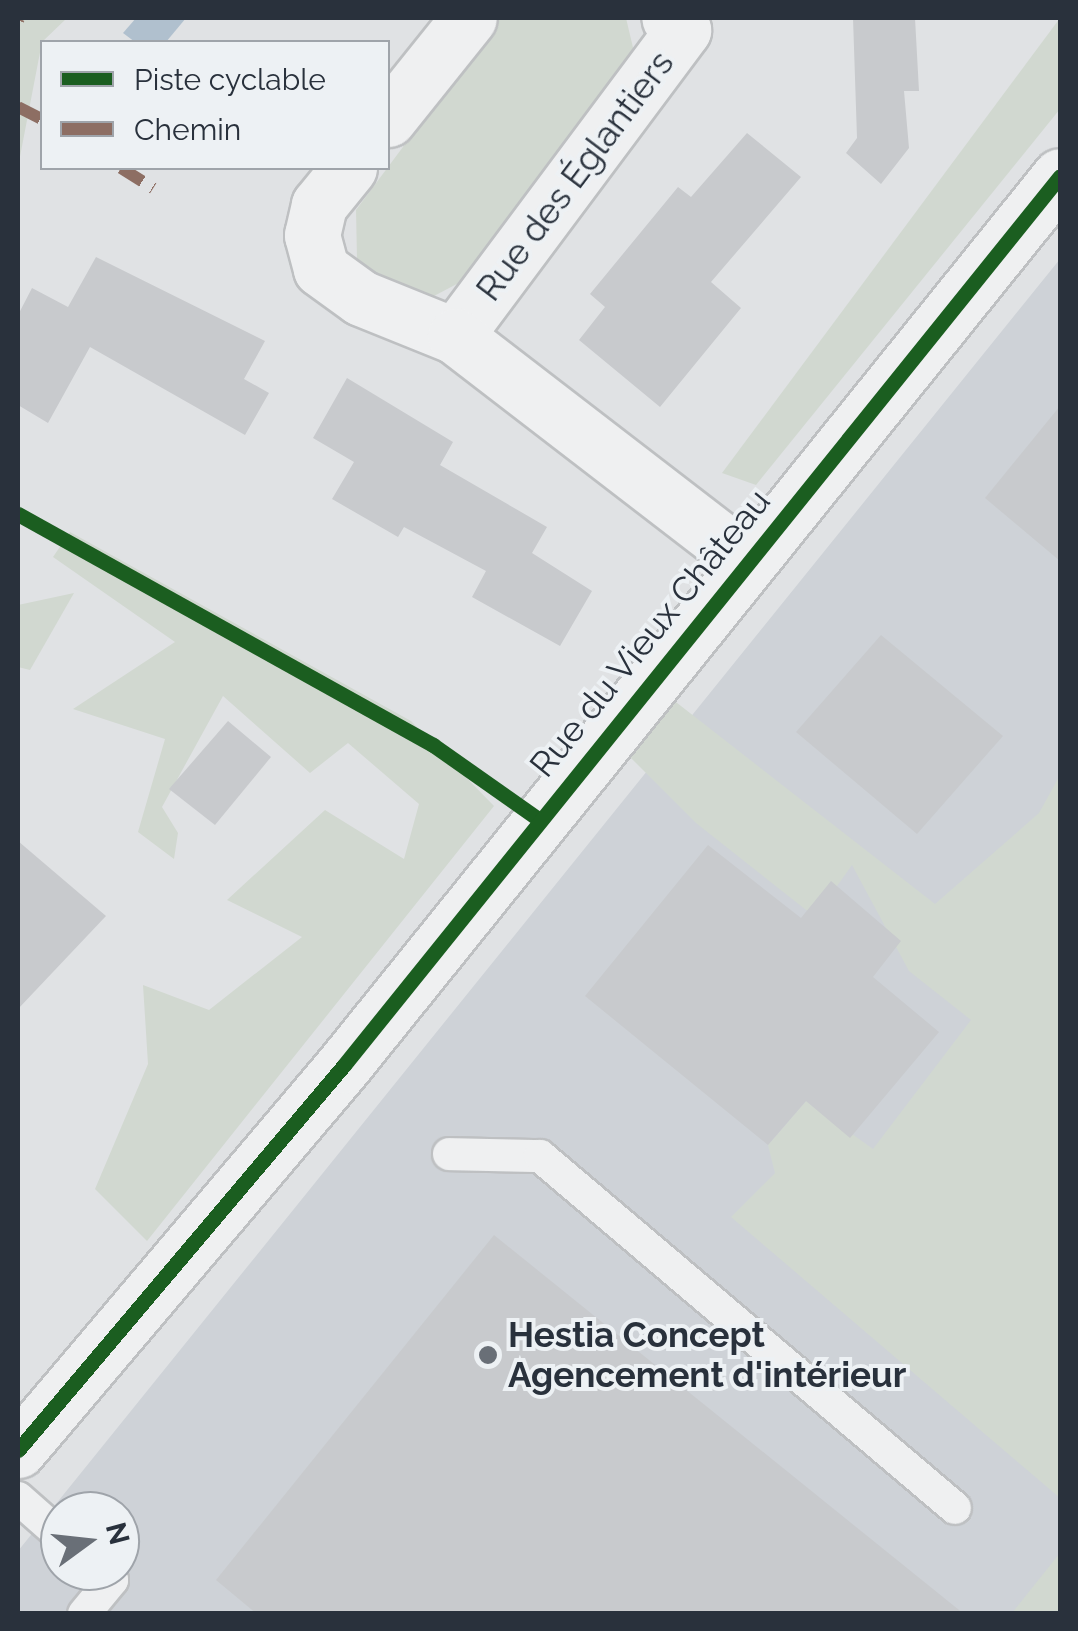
<!DOCTYPE html>
<meta charset="utf-8">
<style>
body{margin:0}
#map{position:relative;width:1078px;height:1631px;overflow:hidden;background:#e0e2e4;font-family:Raleway,sans-serif}
div>[style]{position:absolute}
.built>*{inset:0;background:#ced2d7}
.green>*{inset:0;background:#d1d8d0}
.water>*{inset:0;background:#b0c0ce}
.building>*{inset:0;background:#c8cacd}
.roads{filter:drop-shadow(2px 0 #bec0c2) drop-shadow(-2px 0 #bec0c2) drop-shadow(0 2px #bec0c2) drop-shadow(0 -2px #bec0c2)}
.service>*{height:32px;margin:-16px;padding:0 16px;transform-origin:16px;border-radius:16px;background:#eff0f1}
.minor>*{height:55px;margin:-27.5px;padding:0 27.5px;transform-origin:27.5px;border-radius:27.5px;background:#eff0f1}
.quiet>*{height:12px;margin-top:-6px;transform-origin:0;background:repeating-linear-gradient(90deg,#8d6e63 0 25px,transparent 0 37px)}
.cycleway>*{height:15px;margin:-7.5px;padding:0 7.5px;transform-origin:7.5px;border-radius:7.5px;background:#1b5e20}
.dots>*{width:28px;height:28px;translate:-50% -50%;box-sizing:border-box;border:5px solid #edf1f4;border-radius:50%}
span{translate:-50% -50%;white-space:nowrap;text-align:center;line-height:1.15;-webkit-text-stroke:8px #edf1f4;paint-order:stroke}
.street-label{font-size:35px;color:#29313c}
.poi-label{font-size:35px;color:#29313c;font-weight:700}
.left{translate:0 -50%;text-align:left}
.frame{position:absolute;inset:0;border:20px solid #29313c;pointer-events:none}
.legend{position:absolute;left:40px;top:40px;width:350px;height:130px;box-sizing:border-box;background:#edf1f4;border:2px solid #9fa4aa;margin:0;padding:12px 18px;list-style:none;font-size:30px;color:#29313c}
.legend li{display:flex;align-items:center;gap:20px;height:50px}
.legend b{width:50px;border:2px solid #9fa4aa}
.north{position:absolute;left:40px;top:1491px;width:100px;height:100px;box-sizing:border-box;background:#edf1f4;border:2px solid #9fa4aa;border-radius:50%;rotate:75deg;font-size:28px;font-weight:700;line-height:40px;text-align:center;color:#29313c}
.north::after{content:'';display:block;margin:auto;width:35px;height:45px;background:#696f77;clip-path:polygon(50% 0,100% 100%,50% 72%,0 100%)}
</style>
<div id="map">
<div class="built">
<i style="clip-path:polygon(evenodd,1060px 259px,1060px 1613px,18px 1614px,18px 1551px,1060px 259px,60px 1511px,120px 1511px,120px 1571px,60px 1571px,60px 1511px)"></i>
</div>
<div class="green">
<i style="clip-path:polygon(18px 18px,67px 18px,42px 42px,18px 167px)"></i>
<i style="clip-path:polygon(499px 18px,626px 18px,635px 56px,472px 276px,434px 296px,392px 292px,357px 259px,356px 210px)"></i>
<i style="clip-path:polygon(1060px 18px,1060px 109px,756px 485px,722px 473px)"></i>
<i style="clip-path:polygon(70px 532px,411px 721px,494px 806px,147px 1241px,95px 1189px,148px 1064px,143px 985px,209px 1010px,302px 937px,227px 900px,325px 810px,404px 859px,419px 804px,348px 743px,310px 773px,223px 696px,162px 807px,178px 833px,174px 859px,138px 832px,165px 739px,73px 709px,175px 642px,53px 557px)"></i>
<i style="clip-path:polygon(74px 593px,30px 670px,18px 667px,18px 605px)"></i>
<i style="clip-path:polygon(672px 699px,935px 904px,1039px 813px,1060px 775px,1060px 1498px,731px 1217px,775px 1173px,768px 1145px,806px 1101px,873px 1149px,971px 1020px,909px 971px,852px 865px,815px 917px,696px 823px,625px 752px)"></i>
<i style="clip-path:polygon(1060px 1553px,1060px 1613px,1012px 1613px)"></i>
</div>
<div class="water">
<i style="clip-path:polygon(136px 18px,186px 18px,166px 42px,135px 42px,123px 33px)"></i>
</div>
<div class="building">
<i style="clip-path:polygon(853px 18px,915px 18px,919px 91px,904px 91px,909px 148px,881px 184px,846px 153px,857px 138px)"></i>
<i style="clip-path:polygon(747px 133px,801px 177px,711px 282px,741px 308px,660px 407px,579px 340px,605px 307px,590px 294px,678px 187px,691px 197px)"></i>
<i style="clip-path:polygon(96px 257px,265px 341px,244px 379px,269px 393px,245px 435px,90px 347px,48px 423px,18px 405px,18px 315px,32px 288px,68px 307px)"></i>
<i style="clip-path:polygon(347px 378px,453px 442px,440px 465px,547px 527px,532px 553px,592px 591px,560px 646px,472px 597px,486px 571px,404px 527px,398px 537px,332px 499px,354px 462px,313px 438px)"></i>
<i style="clip-path:polygon(1060px 406px,1060px 561px,985px 498px)"></i>
<i style="clip-path:polygon(881px 635px,1003px 736px,917px 834px,796px 732px)"></i>
<i style="clip-path:polygon(228px 721px,271px 757px,215px 825px,169px 789px)"></i>
<i style="clip-path:polygon(18px 841px,106px 916px,18px 1009px)"></i>
<i style="clip-path:polygon(708px 845px,801px 918px,831px 881px,901px 941px,873px 977px,939px 1032px,850px 1138px,806px 1101px,768px 1145px,585px 996px)"></i>
<i style="clip-path:polygon(494px 1235px,964px 1614px,257px 1614px,216px 1580px)"></i>
</div>
<div class="roads">
<div class="service">
<i style="left:449px;top:1154px;width:91px;rotate:1.3deg"></i>
<i style="left:540px;top:1156px;width:544px;rotate:40.3deg"></i>
<i style="left:18px;top:1498px;width:56px;rotate:41.4deg"></i>
<i style="left:84px;top:1614px;width:44px;rotate:-50.5deg"></i>
<i style="left:112px;top:1580px;width:13px;rotate:-138deg"></i>
</div>
<div class="minor">
<i style="left:388px;top:119px;width:129px;rotate:-51.3deg"></i>
<i style="left:349px;top:168px;width:48px;rotate:129deg"></i>
<i style="left:319px;top:205px;width:31px;rotate:103deg"></i>
<i style="left:312px;top:235px;width:35px;rotate:75deg"></i>
<i style="left:321px;top:269px;width:49px;rotate:35.9deg"></i>
<i style="left:361px;top:298px;width:101px;rotate:22deg"></i>
<i style="left:455px;top:336px;width:382px;rotate:-53.3deg"></i>
<i style="left:683px;top:30px;width:18px;rotate:-139deg"></i>
<i style="left:455px;top:336px;width:370px;rotate:37.6deg"></i>
<i style="left:18px;top:1450px;width:504px;rotate:-49.74deg"></i>
<i style="left:344px;top:1065px;width:1141px;rotate:-51.15deg"></i>
</div>
</div>
<div class="quiet">
<i style="left:18px;top:20px;width:2px;rotate:-63deg"></i>
<i style="left:18px;top:107px;width:27px;rotate:27deg"></i>
<i style="left:121px;top:168px;width:38px;rotate:32deg"></i>
</div>
<div class="cycleway">
<i style="left:18px;top:514px;width:475px;rotate:29.1deg"></i>
<i style="left:433px;top:745px;width:127px;rotate:35.1deg"></i>
<i style="left:18px;top:1450px;width:504px;rotate:-49.74deg"></i>
<i style="left:344px;top:1065px;width:1141px;rotate:-51.15deg"></i>
</div>
<div class="dots">
<i style="left:488px;top:1355px;background:#696f77"></i>
</div>
<div class="street-label">
<span style="left:575px;top:176px;rotate:-53deg">Rue des Églantiers</span>
<span style="left:650px;top:633px;rotate:-51deg">Rue du Vieux Château</span>
</div>
<div class="poi-label">
<span class="left" style="left:508px;top:1355px">Hestia Concept<br>Agencement d'intérieur</span>
</div>
<div class="frame"></div>
<ul class="legend">
<li><b style="height:12px;background:#1b5e20"></b>Piste cyclable</li>
<li><b style="height:12px;background:#8d6e63"></b>Chemin</li>
</ul>
<div class="north">N</div>
</div>
